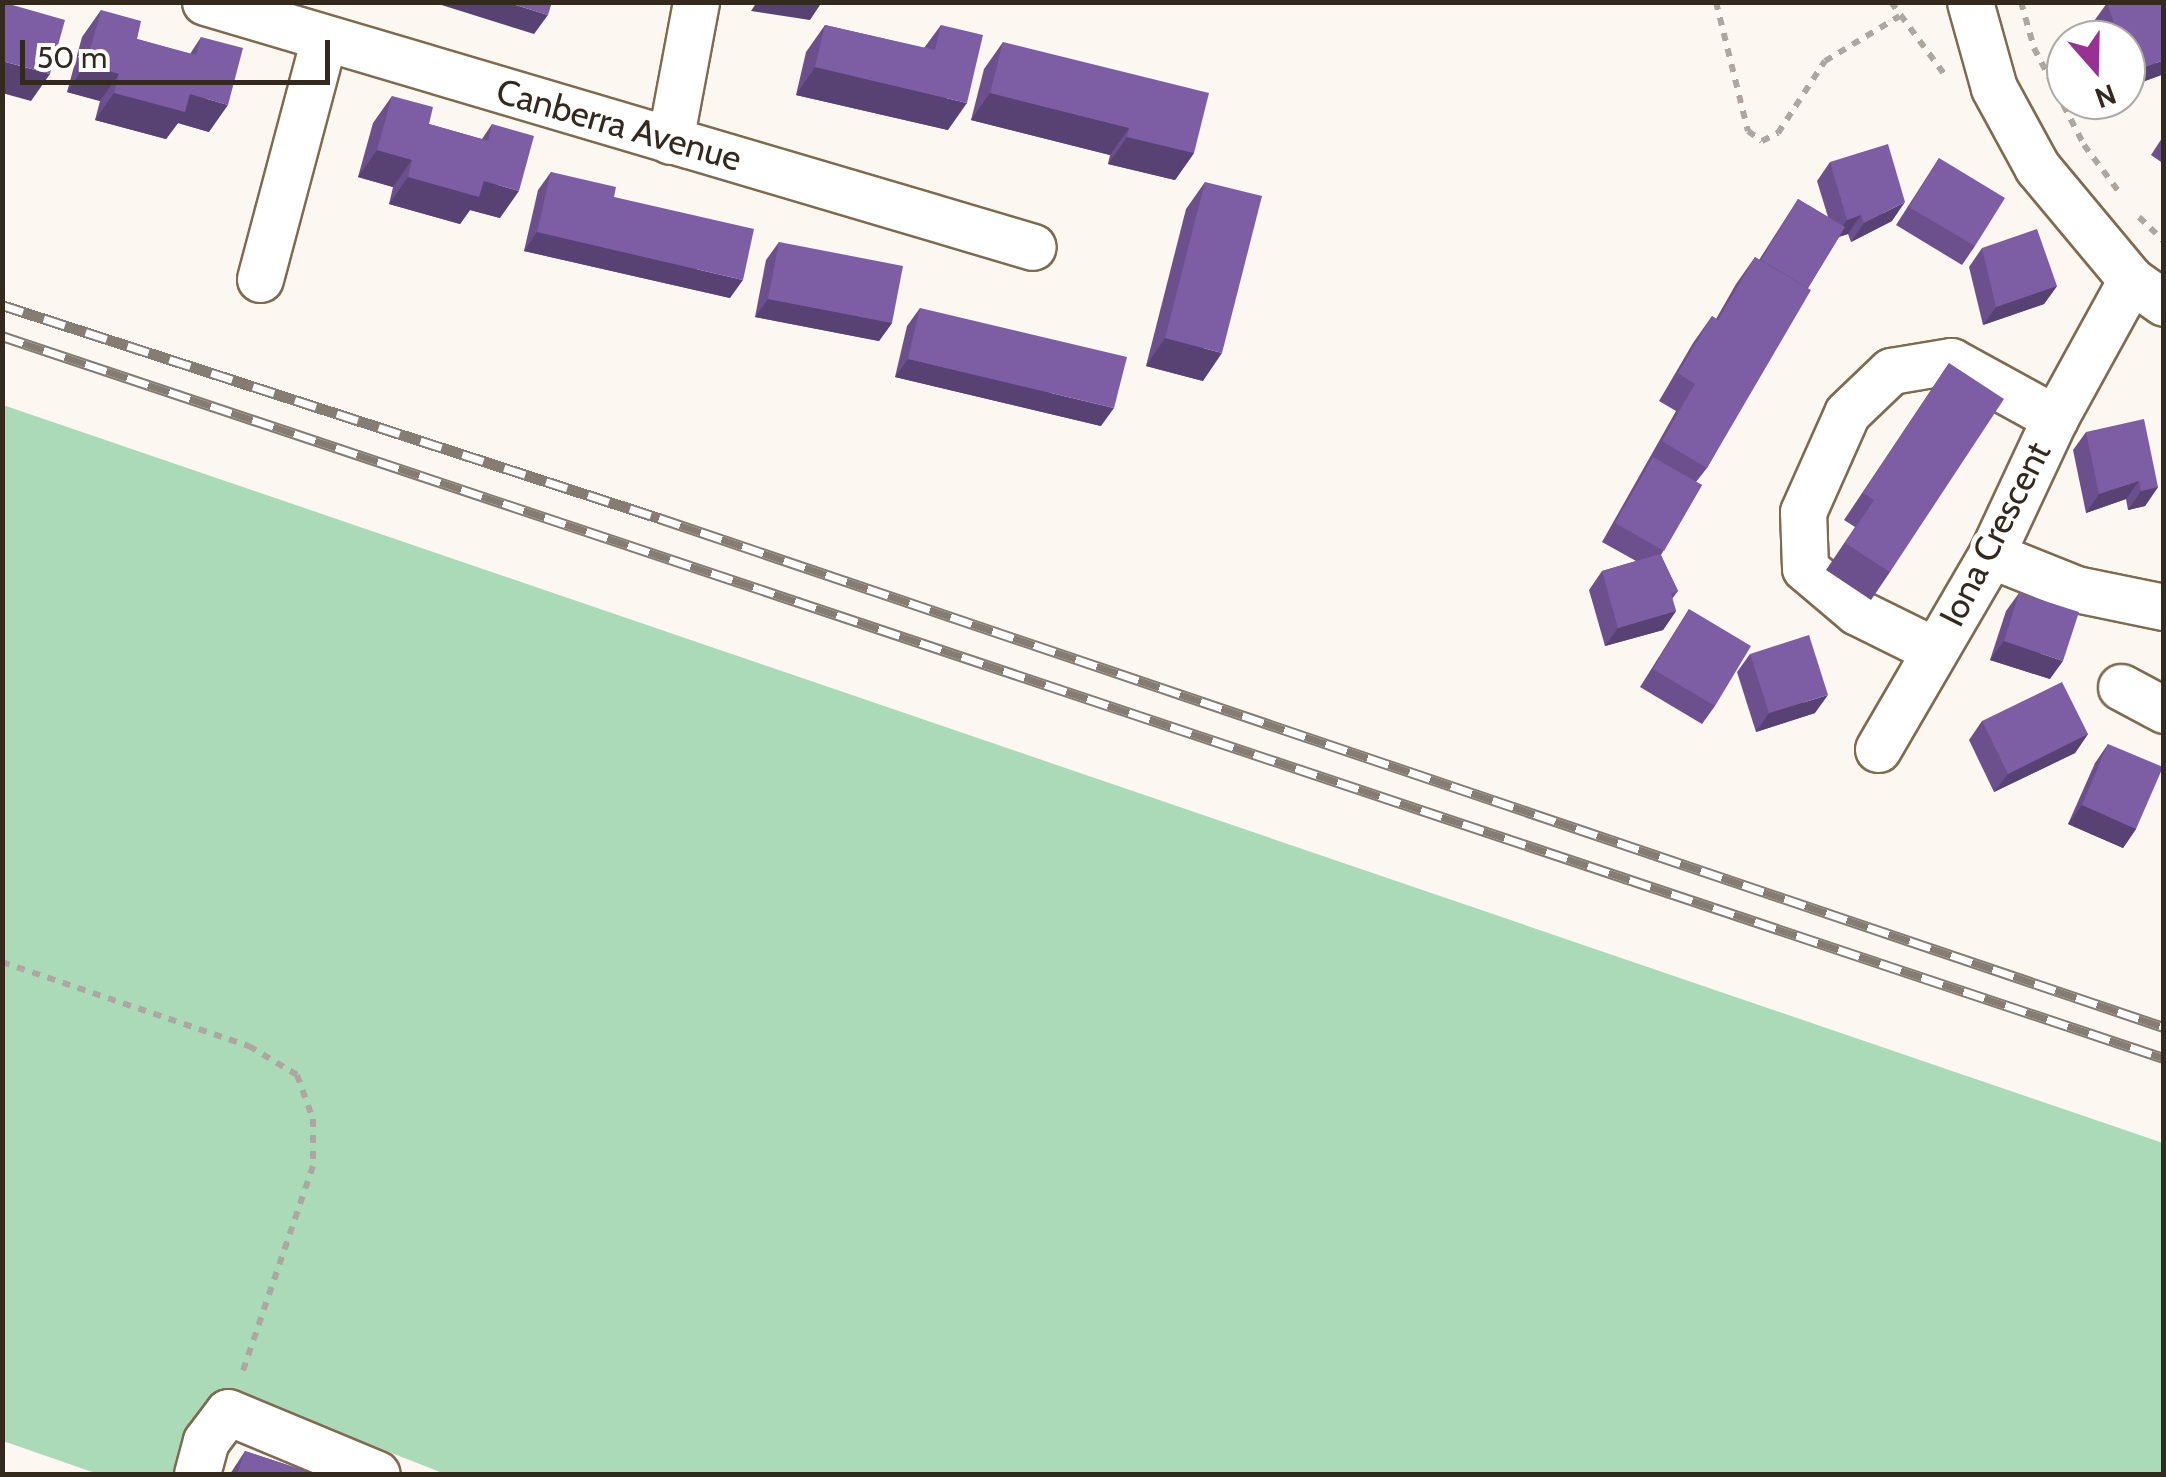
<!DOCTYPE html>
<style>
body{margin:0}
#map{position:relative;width:2166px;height:1477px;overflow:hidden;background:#fcf7f1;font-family:Cabin,sans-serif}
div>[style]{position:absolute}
.green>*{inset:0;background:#aadab8}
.path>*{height:6px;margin-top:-3px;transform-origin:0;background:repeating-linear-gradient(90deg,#aea79f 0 8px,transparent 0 16px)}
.roads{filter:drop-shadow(2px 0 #816a4e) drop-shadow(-2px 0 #816a4e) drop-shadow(0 2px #816a4e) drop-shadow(0 -2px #816a4e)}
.minor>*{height:45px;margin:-22.5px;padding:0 22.5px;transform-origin:22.5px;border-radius:22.5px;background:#fff}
.rail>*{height:11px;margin-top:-5.5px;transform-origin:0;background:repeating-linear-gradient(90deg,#fff 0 22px,#857d73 0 44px);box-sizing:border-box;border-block:2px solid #857d73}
.wall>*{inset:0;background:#6c508d}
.shaded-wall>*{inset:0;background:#584173}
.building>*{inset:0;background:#7d5da4}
span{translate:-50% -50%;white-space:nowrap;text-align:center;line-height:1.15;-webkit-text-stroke:10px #fff;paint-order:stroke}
.street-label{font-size:35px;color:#33291d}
.frame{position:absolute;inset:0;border:5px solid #33291d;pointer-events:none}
.north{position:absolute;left:2046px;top:20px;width:100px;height:100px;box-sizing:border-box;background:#fff;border:2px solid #ada9a5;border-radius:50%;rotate:160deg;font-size:28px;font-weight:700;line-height:40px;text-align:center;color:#33291d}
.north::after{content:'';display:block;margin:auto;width:35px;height:45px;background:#993195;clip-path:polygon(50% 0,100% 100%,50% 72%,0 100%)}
.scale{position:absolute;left:20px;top:40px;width:310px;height:45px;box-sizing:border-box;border:5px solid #33291d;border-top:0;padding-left:12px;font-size:30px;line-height:35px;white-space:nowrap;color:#33291d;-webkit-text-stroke:8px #fff;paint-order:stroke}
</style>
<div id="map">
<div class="green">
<i style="clip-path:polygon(3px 405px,2163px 1143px,2163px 1474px,445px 1474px,229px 1389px,181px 1474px,98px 1474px,3px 1441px)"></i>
</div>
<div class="path">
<i style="left:1716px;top:2px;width:133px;rotate:76.1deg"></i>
<i style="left:1748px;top:131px;width:17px;rotate:36deg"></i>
<i style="left:1762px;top:141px;width:18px;rotate:-27deg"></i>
<i style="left:1778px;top:133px;width:86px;rotate:-56.9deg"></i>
<i style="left:1825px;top:61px;width:87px;rotate:-31deg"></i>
<i style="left:1891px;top:2px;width:89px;rotate:53.6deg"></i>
<i style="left:2021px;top:2px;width:48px;rotate:74.2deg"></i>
<i style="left:2034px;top:48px;width:109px;rotate:62.7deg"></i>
<i style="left:2084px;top:145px;width:59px;rotate:53.3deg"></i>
<i style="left:2139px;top:217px;width:35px;rotate:44deg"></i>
<i style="left:2px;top:962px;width:261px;rotate:18.8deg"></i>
<i style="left:249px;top:1046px;width:56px;rotate:31.1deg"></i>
<i style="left:297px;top:1075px;width:47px;rotate:70deg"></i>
<i style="left:313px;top:1119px;width:47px;rotate:90deg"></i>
<i style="left:313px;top:1166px;width:219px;rotate:108.9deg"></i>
</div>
<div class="roads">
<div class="minor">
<i style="left:205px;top:2px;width:863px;rotate:16.48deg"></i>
<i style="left:1970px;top:2px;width:89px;rotate:74.4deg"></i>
<i style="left:1994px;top:88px;width:90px;rotate:61.4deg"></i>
<i style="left:2037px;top:167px;width:147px;rotate:50.2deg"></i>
<i style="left:2131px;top:280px;width:40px;rotate:34.9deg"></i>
<i style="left:670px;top:141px;width:141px;rotate:-79.4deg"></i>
<i style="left:260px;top:279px;width:249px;rotate:-75.1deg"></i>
<i style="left:1991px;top:555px;width:92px;rotate:21.8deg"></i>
<i style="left:2076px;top:589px;width:90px;rotate:11.6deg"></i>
<i style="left:1934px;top:650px;width:86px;rotate:-153.7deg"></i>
<i style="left:1857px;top:612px;width:68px;rotate:-139.8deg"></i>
<i style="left:1805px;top:568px;width:56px;rotate:-92deg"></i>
<i style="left:1803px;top:512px;width:108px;rotate:-66deg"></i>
<i style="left:1847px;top:413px;width:61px;rotate:-43.7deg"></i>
<i style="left:1891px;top:371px;width:61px;rotate:-9.5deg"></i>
<i style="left:1951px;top:361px;width:119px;rotate:28.7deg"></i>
<i style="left:2121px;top:687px;width:49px;rotate:28.1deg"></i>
<i style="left:1878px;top:749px;width:225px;rotate:-59.8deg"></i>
<i style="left:1991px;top:555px;width:151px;rotate:-65deg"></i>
<i style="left:2055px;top:418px;width:158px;rotate:-61.2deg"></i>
<i style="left:197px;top:1474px;width:34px;rotate:-75deg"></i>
<i style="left:206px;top:1441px;width:36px;rotate:-53deg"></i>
<i style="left:228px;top:1412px;width:161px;rotate:22.6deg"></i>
</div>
</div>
<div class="rail">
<i style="left:2px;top:305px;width:691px;rotate:17.96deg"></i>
<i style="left:659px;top:518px;width:1589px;rotate:18.69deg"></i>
<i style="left:2px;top:336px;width:2279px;rotate:18.47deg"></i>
</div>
<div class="wall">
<i style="clip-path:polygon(2107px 3px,2164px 74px,2126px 88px,2126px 40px,2100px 40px,2094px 21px)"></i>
<i style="clip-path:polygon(101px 10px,137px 39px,190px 54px,201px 37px,209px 132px,178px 123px,166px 139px,95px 120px,100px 101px,67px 92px,82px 37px)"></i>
<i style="clip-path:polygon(825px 25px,924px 48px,941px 25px,948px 130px,796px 95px,806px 52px)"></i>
<i style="clip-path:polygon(1003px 42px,1194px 153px,1175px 180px,1108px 164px,1110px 155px,971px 120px,984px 69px)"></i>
<i style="clip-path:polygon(392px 96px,429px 124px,482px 139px,492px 124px,500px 218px,470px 210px,460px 224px,389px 204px,393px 187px,358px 177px,373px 123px)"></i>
<i style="clip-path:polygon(2164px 135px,2164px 164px,2151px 155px)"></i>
<i style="clip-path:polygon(1939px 158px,1975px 246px,1962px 265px,1896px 225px)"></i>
<i style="clip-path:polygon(1830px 162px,1892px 221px,1851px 242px,1848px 234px,1839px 237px,1808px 288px,1707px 468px,1696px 482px,1702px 485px,1661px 555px,1678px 591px,1672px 599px,1676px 611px,1663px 630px,1605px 646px,1589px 590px,1602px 571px,1636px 561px,1602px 542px,1676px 411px,1659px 401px,1693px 343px,1712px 316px,1716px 319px,1736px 284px,1755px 257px,1759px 260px,1798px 199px,1828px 217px,1817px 181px)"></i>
<i style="clip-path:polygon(551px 172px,614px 197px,730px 298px,524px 251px,538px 190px)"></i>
<i style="clip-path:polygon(1205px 182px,1203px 381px,1146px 366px,1186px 209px)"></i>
<i style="clip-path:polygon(779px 242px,892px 323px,879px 341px,755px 317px,766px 260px)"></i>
<i style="clip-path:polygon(1982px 248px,2057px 286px,2044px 304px,1983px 325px,1969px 267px)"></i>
<i style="clip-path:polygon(920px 308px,1101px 426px,895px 377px,907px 326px)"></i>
<i style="clip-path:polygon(1949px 363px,1890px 572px,1871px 600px,1826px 570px,1855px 527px,1844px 520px)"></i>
<i style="clip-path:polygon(2086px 432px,2158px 487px,2145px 506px,2128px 510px,2126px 499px,2086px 513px,2073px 450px)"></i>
<i style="clip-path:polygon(2019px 593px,2050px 679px,1990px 660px,2006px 611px)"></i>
<i style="clip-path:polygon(1689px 609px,1715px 706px,1702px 724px,1640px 687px)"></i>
<i style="clip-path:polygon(1750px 654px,1815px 713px,1756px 732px,1737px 672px)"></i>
<i style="clip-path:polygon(1982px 721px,2088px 734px,2075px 753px,1994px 792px,1969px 740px)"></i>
<i style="clip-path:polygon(2108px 744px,2136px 829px,2123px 848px,2068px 824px,2095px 763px)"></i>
<i style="clip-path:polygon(245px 1451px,315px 1474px,230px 1474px)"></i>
</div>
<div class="shaded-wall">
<i style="clip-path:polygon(432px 2px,506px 2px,548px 15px,534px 34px)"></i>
<i style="clip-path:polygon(757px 2px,822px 2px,810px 20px,751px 11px)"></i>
<i style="clip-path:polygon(2164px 60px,2164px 74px,2126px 88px,2126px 81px,2132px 72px)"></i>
<i style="clip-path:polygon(2px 61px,50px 74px,31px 101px,2px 93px)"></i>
<i style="clip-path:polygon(86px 64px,119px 74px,100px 101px,67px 92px)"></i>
<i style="clip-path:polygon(815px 67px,967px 103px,948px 130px,796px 95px)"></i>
<i style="clip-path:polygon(114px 93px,190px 94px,228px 105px,209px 132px,178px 123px,166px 139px,95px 120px)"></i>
<i style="clip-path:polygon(990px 93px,1129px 128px,1110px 155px,971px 120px)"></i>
<i style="clip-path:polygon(1127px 137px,1194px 153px,1175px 180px,1108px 164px)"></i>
<i style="clip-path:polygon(377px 150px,412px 160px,393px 187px,358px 177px)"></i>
<i style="clip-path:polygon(408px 177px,484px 181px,519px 191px,500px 218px,470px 210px,460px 224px,389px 204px)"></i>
<i style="clip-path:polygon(1905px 202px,1892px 221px,1851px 242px,1864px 223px)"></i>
<i style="clip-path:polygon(1861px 215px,1848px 234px,1834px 238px,1847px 220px)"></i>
<i style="clip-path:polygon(537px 232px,743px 280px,730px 298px,524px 251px)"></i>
<i style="clip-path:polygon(2057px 286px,2044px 304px,1983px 325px,1996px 307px)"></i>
<i style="clip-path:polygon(768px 299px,892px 323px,879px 341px,755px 317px)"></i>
<i style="clip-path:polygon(1165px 338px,1222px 353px,1203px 381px,1146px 366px)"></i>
<i style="clip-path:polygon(908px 359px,1114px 408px,1101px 426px,895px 377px)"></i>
<i style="clip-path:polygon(2139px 481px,2126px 499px,2086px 513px,2099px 494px)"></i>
<i style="clip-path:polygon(2158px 487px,2145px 506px,2128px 510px,2141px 491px)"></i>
<i style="clip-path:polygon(1676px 611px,1663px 630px,1605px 646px,1618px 628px)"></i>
<i style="clip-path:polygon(2004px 641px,2063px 661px,2050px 679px,1990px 660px)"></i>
<i style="clip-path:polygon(1828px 695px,1815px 713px,1756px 732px,1769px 713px)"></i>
<i style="clip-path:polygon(2088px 734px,2075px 753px,1994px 792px,2008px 774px)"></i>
<i style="clip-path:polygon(2082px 805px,2136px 829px,2123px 848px,2068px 824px)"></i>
</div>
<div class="building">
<i style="clip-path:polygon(2px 2px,65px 20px,50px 74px,2px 61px)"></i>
<i style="clip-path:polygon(506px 2px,552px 2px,548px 15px)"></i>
<i style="clip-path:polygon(2164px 2px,2164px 60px,2132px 72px,2126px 55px,2126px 40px,2120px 40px,2107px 3px)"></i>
<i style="clip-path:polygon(101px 10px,141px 21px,137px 39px,196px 55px,201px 37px,243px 48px,228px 105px,190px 94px,185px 112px,114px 93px,119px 74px,86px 64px)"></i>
<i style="clip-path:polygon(825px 25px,935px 50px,941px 25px,983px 35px,967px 103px,815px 67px)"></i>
<i style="clip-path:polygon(1003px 42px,1209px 93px,1194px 153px,1127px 137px,1129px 128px,990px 93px)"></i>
<i style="clip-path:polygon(392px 96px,433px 107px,429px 124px,488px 141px,492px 124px,534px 136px,519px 191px,484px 181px,479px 197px,408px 177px,412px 160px,377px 150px)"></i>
<i style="clip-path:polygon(1888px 144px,1905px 202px,1864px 223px,1861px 215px,1847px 220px,1830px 162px)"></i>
<i style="clip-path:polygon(1939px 158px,2005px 198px,1975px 246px,1909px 207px)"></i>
<i style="clip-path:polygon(551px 172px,616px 187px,614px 197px,754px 229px,743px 280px,537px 232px)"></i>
<i style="clip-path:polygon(1205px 182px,1262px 196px,1222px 353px,1165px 338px)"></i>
<i style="clip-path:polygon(1798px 199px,1845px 227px,1808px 288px,1761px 260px)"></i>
<i style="clip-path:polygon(2037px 229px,2057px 286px,1996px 307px,1982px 248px)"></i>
<i style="clip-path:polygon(779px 242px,903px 266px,892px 323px,768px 299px)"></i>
<i style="clip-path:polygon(1755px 257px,1811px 290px,1707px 468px,1662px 441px,1695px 384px,1678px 373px,1712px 316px,1718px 320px)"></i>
<i style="clip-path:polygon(920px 308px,1127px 357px,1114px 408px,908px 359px)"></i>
<i style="clip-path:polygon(1949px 363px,2004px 399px,1890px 572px,1845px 543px,1874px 500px,1863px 493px)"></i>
<i style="clip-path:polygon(2144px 419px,2158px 487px,2141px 491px,2139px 481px,2099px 494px,2086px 432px)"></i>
<i style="clip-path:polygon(1653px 457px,1702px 485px,1664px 551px,1615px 523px)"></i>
<i style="clip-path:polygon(1660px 554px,1678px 591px,1671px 593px,1676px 611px,1618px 628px,1602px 571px)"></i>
<i style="clip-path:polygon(2019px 593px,2079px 612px,2063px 661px,2004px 641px)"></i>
<i style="clip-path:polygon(1689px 609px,1751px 646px,1715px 706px,1653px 669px)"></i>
<i style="clip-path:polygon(1809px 635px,1828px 695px,1769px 713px,1750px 654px)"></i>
<i style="clip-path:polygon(2062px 682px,2088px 734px,2008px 774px,1982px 721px)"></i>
<i style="clip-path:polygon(2108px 744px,2163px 767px,2136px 829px,2082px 805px)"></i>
<i style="clip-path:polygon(245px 1451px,315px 1474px,237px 1474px)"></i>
</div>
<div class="street-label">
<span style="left:619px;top:125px;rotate:16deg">Canberra Avenue</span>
<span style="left:1995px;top:534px;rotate:-63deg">Iona Crescent</span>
</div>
<div class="frame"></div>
<div class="north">N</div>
<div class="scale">50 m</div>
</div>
